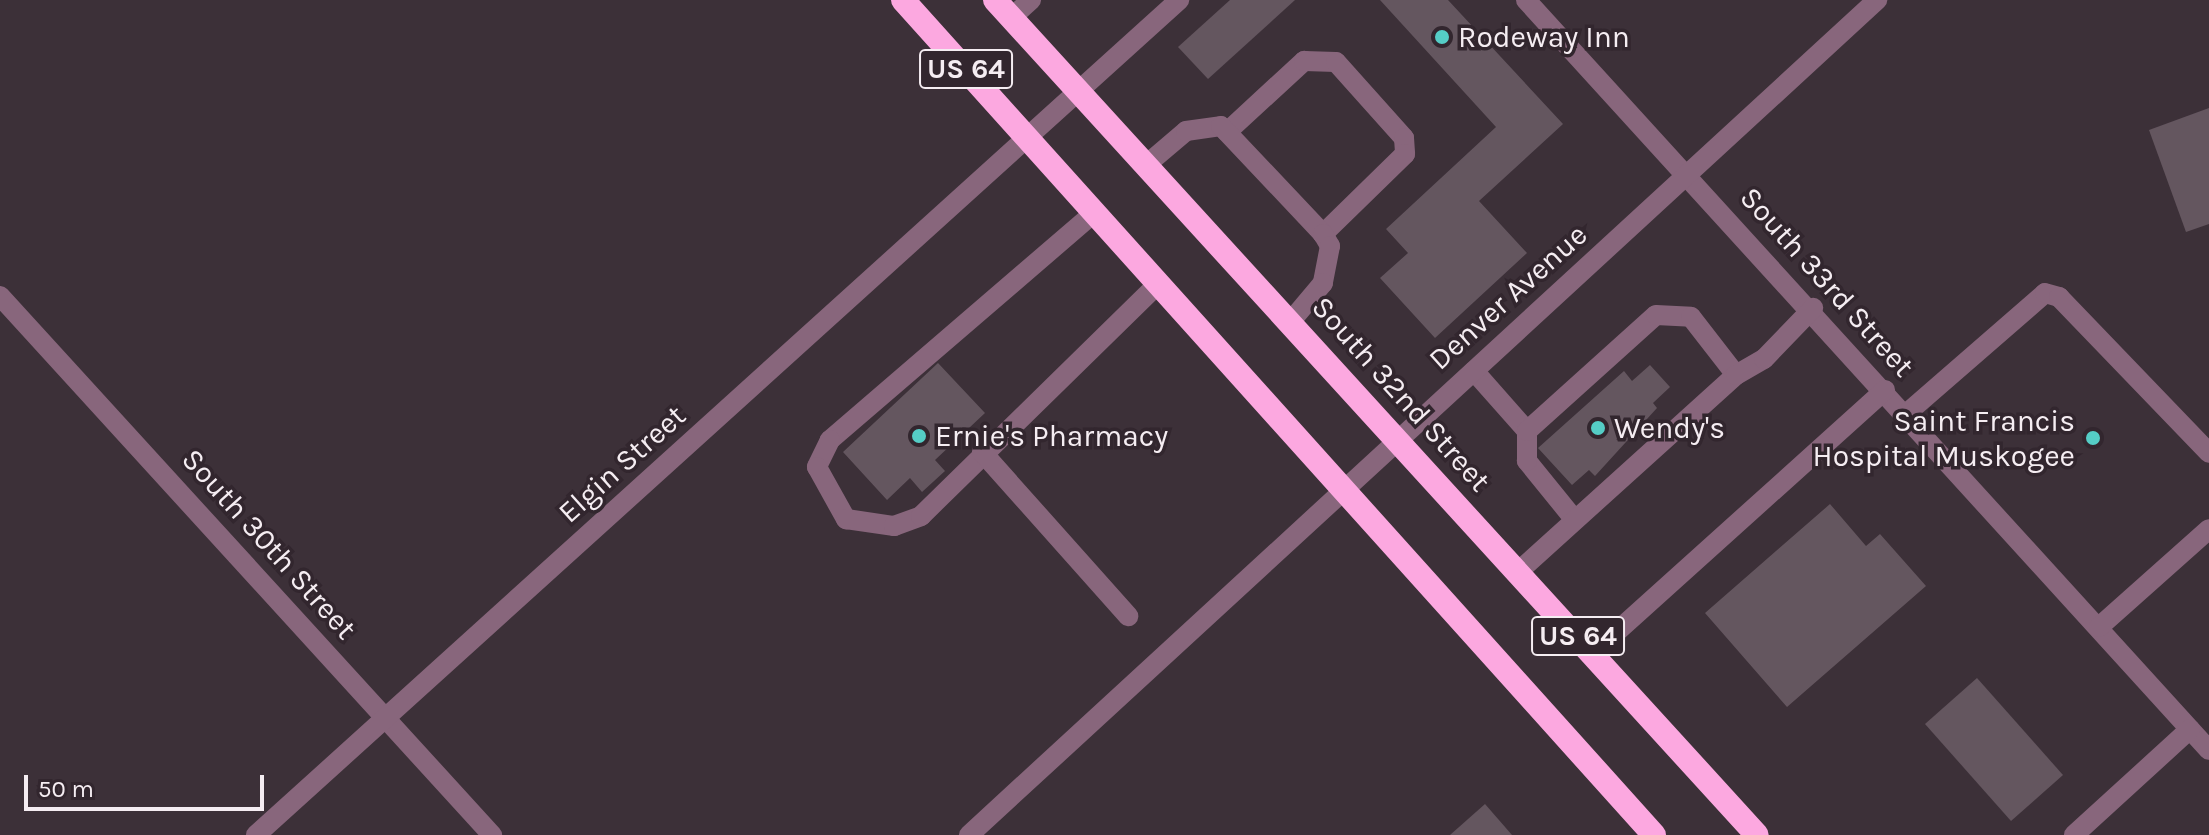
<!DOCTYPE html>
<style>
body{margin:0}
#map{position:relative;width:2209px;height:835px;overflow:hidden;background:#3c3038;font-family:Karla,sans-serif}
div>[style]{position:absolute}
.building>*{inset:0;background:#64565f}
.minor>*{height:20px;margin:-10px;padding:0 10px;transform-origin:10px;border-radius:10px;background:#88667c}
.highway>*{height:24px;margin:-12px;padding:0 12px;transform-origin:12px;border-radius:12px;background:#fca8e0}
.dots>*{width:22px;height:22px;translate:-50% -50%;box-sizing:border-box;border:4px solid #32262e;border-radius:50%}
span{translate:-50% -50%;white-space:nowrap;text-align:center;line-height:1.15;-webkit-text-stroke:7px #32262e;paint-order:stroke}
.shield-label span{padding:2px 6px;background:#32262e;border:2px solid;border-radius:6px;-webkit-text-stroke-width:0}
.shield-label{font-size:28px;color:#f5edf2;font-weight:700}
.poi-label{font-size:30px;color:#f5edf2}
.left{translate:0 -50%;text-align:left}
.right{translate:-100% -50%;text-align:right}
.street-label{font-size:30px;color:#f5edf2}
.scale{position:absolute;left:24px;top:775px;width:240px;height:36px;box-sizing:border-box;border:4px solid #f5edf2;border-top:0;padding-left:10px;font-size:24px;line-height:28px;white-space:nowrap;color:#f5edf2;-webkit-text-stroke:6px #32262e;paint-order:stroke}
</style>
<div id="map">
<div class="building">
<i style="clip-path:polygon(1230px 0,1295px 0,1208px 79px,1178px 47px)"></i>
<i style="clip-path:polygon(1380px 0,1448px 0,1563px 124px,1479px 201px,1527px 253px,1435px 338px,1380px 278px,1408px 253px,1386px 229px,1496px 127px)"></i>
<i style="clip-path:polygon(2209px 108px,2209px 224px,2186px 232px,2149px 130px)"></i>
<i style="clip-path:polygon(938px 363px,985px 413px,935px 460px,945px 471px,922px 492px,910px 478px,887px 500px,843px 452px)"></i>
<i style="clip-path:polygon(1650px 365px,1670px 387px,1653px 403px,1657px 408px,1595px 476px,1589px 470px,1572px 485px,1538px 448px,1624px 371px,1632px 381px)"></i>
<i style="clip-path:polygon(1830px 504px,1866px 546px,1880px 534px,1926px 586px,1787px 707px,1705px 613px)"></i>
<i style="clip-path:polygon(1977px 678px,2063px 775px,2011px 821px,1925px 724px)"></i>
<i style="clip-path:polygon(1485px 804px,1512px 835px,1450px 835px)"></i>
</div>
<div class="minor">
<i style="left:1526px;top:0;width:1014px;rotate:47.68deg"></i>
<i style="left:1011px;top:18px;width:27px;rotate:-42deg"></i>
<i style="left:1227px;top:132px;width:105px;rotate:-42.7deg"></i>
<i style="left:1304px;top:61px;width:32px;rotate:2deg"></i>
<i style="left:1336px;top:62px;width:102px;rotate:48.2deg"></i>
<i style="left:1404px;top:138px;width:16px;rotate:86deg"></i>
<i style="left:1405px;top:154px;width:115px;rotate:135.7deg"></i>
<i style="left:1146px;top:165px;width:52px;rotate:-40.4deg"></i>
<i style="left:1186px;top:131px;width:35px;rotate:-8deg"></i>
<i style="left:1221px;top:126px;width:149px;rotate:46.6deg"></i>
<i style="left:1323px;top:234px;width:14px;rotate:60deg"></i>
<i style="left:1330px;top:246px;width:38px;rotate:101deg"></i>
<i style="left:1323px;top:283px;width:50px;rotate:130.1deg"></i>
<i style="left:1095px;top:212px;width:350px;rotate:139.3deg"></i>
<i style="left:830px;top:440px;width:30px;rotate:116deg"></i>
<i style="left:817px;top:467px;width:60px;rotate:60.9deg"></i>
<i style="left:846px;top:519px;width:49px;rotate:8.3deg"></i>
<i style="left:894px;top:526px;width:29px;rotate:-20deg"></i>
<i style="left:921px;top:516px;width:333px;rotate:-44.4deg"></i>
<i style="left:0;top:296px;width:730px;rotate:47.61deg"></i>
<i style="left:1474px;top:371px;width:80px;rotate:48.5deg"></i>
<i style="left:1906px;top:414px;width:184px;rotate:-41deg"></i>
<i style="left:2045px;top:293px;width:15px;rotate:16deg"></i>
<i style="left:2059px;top:297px;width:216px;rotate:46.1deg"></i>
<i style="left:982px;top:452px;width:220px;rotate:48.3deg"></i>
<i style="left:1574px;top:519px;width:75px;rotate:-129deg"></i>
<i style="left:1527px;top:461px;width:30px;rotate:-90deg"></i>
<i style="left:1527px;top:431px;width:173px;rotate:-42deg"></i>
<i style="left:1656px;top:315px;width:35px;rotate:3deg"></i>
<i style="left:1691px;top:317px;width:73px;rotate:52.2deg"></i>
<i style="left:1519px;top:571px;width:292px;rotate:-42.1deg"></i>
<i style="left:1736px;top:375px;width:32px;rotate:-30deg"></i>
<i style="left:1764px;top:359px;width:71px;rotate:-46.1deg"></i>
<i style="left:2099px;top:627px;width:147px;rotate:-41.7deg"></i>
<i style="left:1593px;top:653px;width:393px;rotate:-42deg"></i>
<i style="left:256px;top:835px;width:1245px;rotate:-42.13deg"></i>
<i style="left:969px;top:835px;width:1234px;rotate:-42.6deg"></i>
<i style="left:2074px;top:835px;width:157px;rotate:-42.4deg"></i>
</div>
<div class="highway">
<i style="left:903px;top:0;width:1123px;rotate:48.03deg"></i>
<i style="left:995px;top:0;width:1130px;rotate:47.62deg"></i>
</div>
<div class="dots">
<i style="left:1442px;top:37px;background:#55cdc6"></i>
<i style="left:1598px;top:428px;background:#55cdc6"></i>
<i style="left:919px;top:436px;background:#55cdc6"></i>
<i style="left:2093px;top:438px;background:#55cdc6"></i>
</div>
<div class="shield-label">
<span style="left:966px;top:69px">US 64</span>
<span style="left:1578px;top:636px">US 64</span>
</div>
<div class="poi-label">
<span class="left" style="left:1458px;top:37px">Rodeway Inn</span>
<span class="right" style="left:2075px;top:438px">Saint Francis<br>Hospital Muskogee</span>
<span class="left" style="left:1614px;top:428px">Wendy's</span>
<span class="left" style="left:935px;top:436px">Ernie's Pharmacy</span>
</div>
<div class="street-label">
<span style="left:1827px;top:282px;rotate:48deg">South 33rd Street</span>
<span style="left:1508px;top:297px;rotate:-42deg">Denver Avenue</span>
<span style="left:1401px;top:394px;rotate:48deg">South 32nd Street</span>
<span style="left:622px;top:464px;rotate:-42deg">Elgin Street</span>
<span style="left:269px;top:544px;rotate:48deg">South 30th Street</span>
</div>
<div class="scale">50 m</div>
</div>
